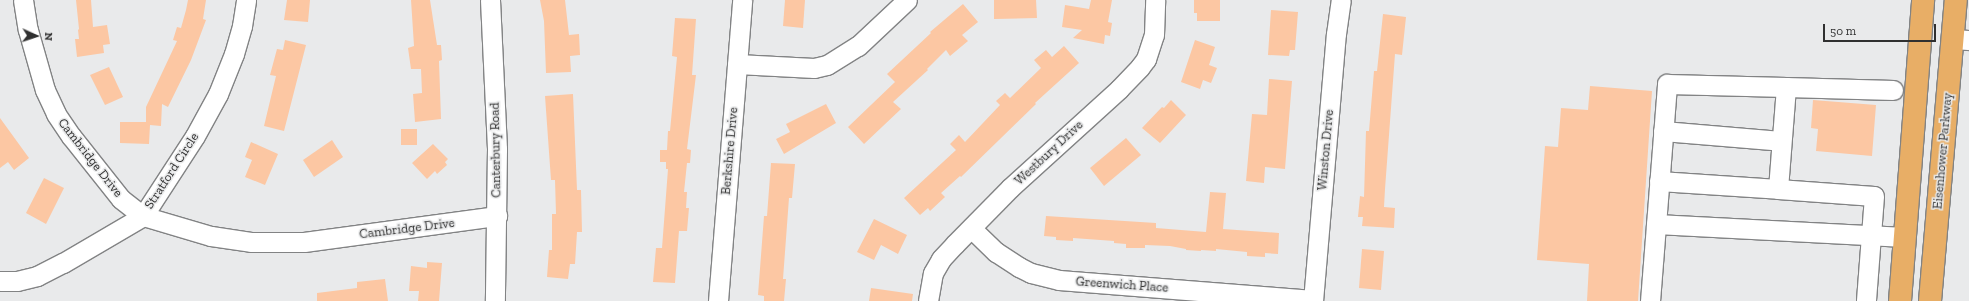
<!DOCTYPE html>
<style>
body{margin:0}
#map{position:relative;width:1969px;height:301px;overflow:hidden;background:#e9eaeb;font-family:"Zilla Slab",serif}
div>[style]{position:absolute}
.building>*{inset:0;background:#fcc7a3}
.roads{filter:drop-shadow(1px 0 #828384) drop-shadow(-1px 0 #828384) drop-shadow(0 1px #828384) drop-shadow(0 -1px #828384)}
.minor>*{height:19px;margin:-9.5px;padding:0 9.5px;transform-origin:9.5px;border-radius:9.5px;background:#fff}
.major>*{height:22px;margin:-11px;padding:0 11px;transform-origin:11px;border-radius:11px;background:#e8ae66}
span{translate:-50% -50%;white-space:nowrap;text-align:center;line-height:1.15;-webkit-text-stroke:3px #e9eaeb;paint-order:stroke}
.street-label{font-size:13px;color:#303030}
.north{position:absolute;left:16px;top:16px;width:40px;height:40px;-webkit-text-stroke:3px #e9eaeb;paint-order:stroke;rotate:93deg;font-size:11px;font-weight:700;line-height:16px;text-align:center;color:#303030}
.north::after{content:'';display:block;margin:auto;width:14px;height:18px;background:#303030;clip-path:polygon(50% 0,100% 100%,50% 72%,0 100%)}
.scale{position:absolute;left:1823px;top:24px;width:113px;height:18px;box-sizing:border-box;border:2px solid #303030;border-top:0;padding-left:5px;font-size:12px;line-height:14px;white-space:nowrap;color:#303030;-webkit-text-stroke:3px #e9eaeb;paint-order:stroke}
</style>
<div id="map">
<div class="building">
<i style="clip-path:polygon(76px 0,91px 0,93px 27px,107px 25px,110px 44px,103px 45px,104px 53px,77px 57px,75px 39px,79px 39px,78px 30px,79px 29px)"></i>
<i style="clip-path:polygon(188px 0,206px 0,203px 19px,206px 20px,191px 60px,168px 107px,162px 104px,161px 126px,150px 125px,149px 144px,120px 143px,120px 122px,146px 122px,146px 107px,177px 41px,173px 40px,177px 27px,181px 28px,186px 10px)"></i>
<i style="clip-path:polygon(287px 0,310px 0,308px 22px,284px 20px)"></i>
<i style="clip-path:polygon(411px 0,430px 0,437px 45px,441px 45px,442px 60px,439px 61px,441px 119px,415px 122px,413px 94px,422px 93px,421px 69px,411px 69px,408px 48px,414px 46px)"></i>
<i style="clip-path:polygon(540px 0,565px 0,569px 35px,579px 34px,580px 55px,570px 56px,571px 72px,546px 73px,544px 21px)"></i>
<i style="clip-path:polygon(785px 0,805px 0,803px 28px,783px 26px)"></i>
<i style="clip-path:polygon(994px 0,1036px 0,1037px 18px,994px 19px)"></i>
<i style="clip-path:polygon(1091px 0,1112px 0,1108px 22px,1112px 23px,1110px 36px,1105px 35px,1104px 44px,1073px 38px,1082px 30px,1062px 27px,1065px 5px,1089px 9px)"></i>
<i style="clip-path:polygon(1194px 0,1220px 0,1220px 21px,1197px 21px,1197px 13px,1194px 13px)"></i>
<i style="clip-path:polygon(963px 4px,978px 22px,962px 35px,968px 41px,950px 56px,946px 50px,927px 69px,928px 70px,893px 102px,901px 109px,864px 144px,848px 127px,895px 82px,887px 74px,931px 33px,930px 32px)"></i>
<i style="clip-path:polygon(1271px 10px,1298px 12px,1295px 50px,1290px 50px,1289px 56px,1268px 55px)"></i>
<i style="clip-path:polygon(1383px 14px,1406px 17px,1402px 55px,1395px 54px,1385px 189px,1384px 207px,1395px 208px,1394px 228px,1362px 226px,1363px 217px,1358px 217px,1360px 196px,1364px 197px,1366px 131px,1369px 131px,1374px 71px,1377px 71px)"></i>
<i style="clip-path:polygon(675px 18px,696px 19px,692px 75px,696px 75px,687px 149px,691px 150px,690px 163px,687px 163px,684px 192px,687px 192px,686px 208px,689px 208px,687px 231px,679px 231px,675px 283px,653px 282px,656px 248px,662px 248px,668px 169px,666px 169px,666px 162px,660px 162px,660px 150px,667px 150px,668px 131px,670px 131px,677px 57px,672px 56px)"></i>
<i style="clip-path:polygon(285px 40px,306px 45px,284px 131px,264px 126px,276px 76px,270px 75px,277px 49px,283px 50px)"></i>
<i style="clip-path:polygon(1195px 40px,1215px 47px,1209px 65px,1217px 68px,1211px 83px,1203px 80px,1200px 89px,1181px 82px)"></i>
<i style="clip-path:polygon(1064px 46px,1079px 63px,1035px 103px,1036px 104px,961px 177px,960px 176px,941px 193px,945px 197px,930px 211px,928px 208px,920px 215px,904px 198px,956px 150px,950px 144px,959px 135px,965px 142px,1000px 105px,996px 101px,1005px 93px,1010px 98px,1041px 68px,1034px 60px,1046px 50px,1052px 57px)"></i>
<i style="clip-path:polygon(109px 67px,123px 97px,105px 105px,90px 75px)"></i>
<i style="clip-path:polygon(1269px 79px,1292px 81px,1285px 169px,1265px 167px,1264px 183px,1246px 181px,1252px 114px,1267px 115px)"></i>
<i style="clip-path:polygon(1590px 86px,1652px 91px,1638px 301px,1587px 301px,1589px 264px,1537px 260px,1545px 146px,1558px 147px,1561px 108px,1588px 110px)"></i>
<i style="clip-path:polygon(573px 94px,577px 190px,581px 190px,582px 232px,577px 232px,575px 264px,570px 264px,568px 279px,547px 277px,549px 250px,552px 250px,552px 214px,556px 214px,555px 180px,551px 180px,545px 96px)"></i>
<i style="clip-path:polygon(1171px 100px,1186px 115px,1160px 143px,1142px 128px,1162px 107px,1164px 108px)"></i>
<i style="clip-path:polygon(1813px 100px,1876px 105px,1872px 156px,1816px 151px,1818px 129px,1811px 128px)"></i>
<i style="clip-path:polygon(826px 104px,836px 123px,784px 154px,776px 139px,790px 132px,786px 124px)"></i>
<i style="clip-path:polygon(0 118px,29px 158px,14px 170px,8px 162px,0 168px)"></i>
<i style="clip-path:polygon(401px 129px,417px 129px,417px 145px,401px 145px)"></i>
<i style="clip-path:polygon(1126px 138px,1141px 155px,1104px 186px,1090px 168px)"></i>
<i style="clip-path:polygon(332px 140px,343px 157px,314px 177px,303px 160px)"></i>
<i style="clip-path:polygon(251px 142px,278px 154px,265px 185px,245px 177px,252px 160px,245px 157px)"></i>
<i style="clip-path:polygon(433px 144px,448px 159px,445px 162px,447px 165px,437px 174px,435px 171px,427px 179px,412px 163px)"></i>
<i style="clip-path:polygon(771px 163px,795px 164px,792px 198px,789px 198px,783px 279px,786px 279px,784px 301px,764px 301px,764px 296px,758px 295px,764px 216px,767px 216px)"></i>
<i style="clip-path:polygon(44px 178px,64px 188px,46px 224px,26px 213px)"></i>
<i style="clip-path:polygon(1210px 192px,1226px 193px,1223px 229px,1279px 233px,1278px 254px,1265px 253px,1265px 257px,1247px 256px,1247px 252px,1216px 249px,1216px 251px,1201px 250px,1201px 251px,1186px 250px,1186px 249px,1170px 246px,1145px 245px,1145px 248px,1126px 248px,1126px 244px,1114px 243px,1114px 241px,1073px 238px,1073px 241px,1056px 240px,1056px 237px,1044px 236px,1046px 216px,1156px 223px,1156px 228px,1206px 232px)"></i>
<i style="clip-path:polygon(874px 219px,907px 235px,898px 254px,881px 245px,874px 260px,857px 252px)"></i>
<i style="clip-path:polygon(1362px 249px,1384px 251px,1381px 290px,1359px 288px)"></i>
<i style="clip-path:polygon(427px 262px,442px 263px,439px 301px,418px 301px,419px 291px,409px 291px,411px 266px,427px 268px)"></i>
<i style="clip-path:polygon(385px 279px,388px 301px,317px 301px,317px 293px,357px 288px,357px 282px)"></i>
<i style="clip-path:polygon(871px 288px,913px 294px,912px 301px,869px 301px)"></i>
</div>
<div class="roads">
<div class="minor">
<i style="left:23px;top:0;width:30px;rotate:81deg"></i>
<i style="left:28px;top:30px;width:62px;rotate:74.2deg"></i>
<i style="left:45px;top:90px;width:26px;rotate:65deg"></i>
<i style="left:56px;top:114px;width:27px;rotate:56deg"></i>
<i style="left:71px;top:136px;width:80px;rotate:51.6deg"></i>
<i style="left:121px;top:199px;width:28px;rotate:38deg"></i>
<i style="left:143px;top:216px;width:71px;rotate:16.4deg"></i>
<i style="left:211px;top:236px;width:40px;rotate:8.5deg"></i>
<i style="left:251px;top:242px;width:53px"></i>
<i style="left:304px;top:242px;width:195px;rotate:-7.7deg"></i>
<i style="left:490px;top:0;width:149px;rotate:87.3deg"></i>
<i style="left:497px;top:149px;width:152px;rotate:90.8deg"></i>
<i style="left:1953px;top:39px;width:16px;rotate:4deg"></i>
<i style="left:737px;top:64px;width:77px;rotate:3deg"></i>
<i style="left:814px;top:68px;width:13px;rotate:-13deg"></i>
<i style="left:827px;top:65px;width:36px;rotate:-32deg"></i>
<i style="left:858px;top:46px;width:67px;rotate:-43.2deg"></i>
<i style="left:1786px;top:87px;width:107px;rotate:1.6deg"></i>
<i style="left:1663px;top:131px;width:118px;rotate:4.8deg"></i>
<i style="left:1659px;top:181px;width:119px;rotate:3.8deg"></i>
<i style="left:1656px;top:224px;width:249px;rotate:3deg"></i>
<i style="left:971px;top:228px;width:35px;rotate:44deg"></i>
<i style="left:996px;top:252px;width:27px;rotate:33deg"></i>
<i style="left:1019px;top:267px;width:13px;rotate:27deg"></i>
<i style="left:1031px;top:273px;width:29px;rotate:14deg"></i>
<i style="left:1059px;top:280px;width:255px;rotate:4.5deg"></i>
<i style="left:0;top:281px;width:17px"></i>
<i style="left:17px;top:281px;width:21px;rotate:-14deg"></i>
<i style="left:37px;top:276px;width:29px;rotate:-27deg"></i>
<i style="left:63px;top:263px;width:93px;rotate:-30.4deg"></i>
<i style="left:143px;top:216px;width:95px;rotate:-57deg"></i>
<i style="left:195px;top:136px;width:48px;rotate:-61.3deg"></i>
<i style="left:218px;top:94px;width:43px;rotate:-68.2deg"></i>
<i style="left:234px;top:54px;width:29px;rotate:-74deg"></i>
<i style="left:242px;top:26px;width:26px;rotate:-81deg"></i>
<i style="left:718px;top:301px;width:302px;rotate:-85.4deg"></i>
<i style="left:928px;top:301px;width:28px;rotate:-80deg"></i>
<i style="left:933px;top:273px;width:16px;rotate:-60deg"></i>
<i style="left:941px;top:259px;width:21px;rotate:-47deg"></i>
<i style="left:955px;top:244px;width:78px;rotate:-45.5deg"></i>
<i style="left:1010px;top:188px;width:147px;rotate:-42.2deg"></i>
<i style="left:1119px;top:89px;width:30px;rotate:-46deg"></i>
<i style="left:1140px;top:67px;width:10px;rotate:-53deg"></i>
<i style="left:1146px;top:59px;width:25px;rotate:-72deg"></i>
<i style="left:1154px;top:35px;width:35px;rotate:-88deg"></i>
<i style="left:1313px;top:301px;width:268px;rotate:-85.1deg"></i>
<i style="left:1336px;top:34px;width:34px;rotate:-82deg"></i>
<i style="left:1650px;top:301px;width:218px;rotate:-85.5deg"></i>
<i style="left:1667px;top:84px;width:119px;rotate:1.4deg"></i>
<i style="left:1786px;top:87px;width:102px;rotate:94.5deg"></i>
<i style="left:1778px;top:189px;width:96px;rotate:4.2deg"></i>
<i style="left:1874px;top:196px;width:105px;rotate:94.4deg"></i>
</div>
<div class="major">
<i style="left:1900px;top:301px;width:302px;rotate:-85.6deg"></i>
<i style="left:1930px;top:301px;width:302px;rotate:-85.1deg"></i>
</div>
</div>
<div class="street-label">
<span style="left:496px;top:150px;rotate:-91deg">Canterbury Road</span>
<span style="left:1326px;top:150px;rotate:-85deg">Winston Drive</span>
<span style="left:730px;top:151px;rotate:-85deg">Berkshire Drive</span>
<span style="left:1943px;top:151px;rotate:-85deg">Eisenhower Parkway</span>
<span style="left:1049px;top:153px;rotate:-43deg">Westbury Drive</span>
<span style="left:90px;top:158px;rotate:52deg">Cambridge Drive</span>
<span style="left:172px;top:171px;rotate:-57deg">Stratford Circle</span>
<span style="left:407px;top:229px;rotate:-7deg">Cambridge Drive</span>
<span style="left:1122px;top:285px;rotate:4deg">Greenwich Place</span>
</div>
<div class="north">N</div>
<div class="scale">50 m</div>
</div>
